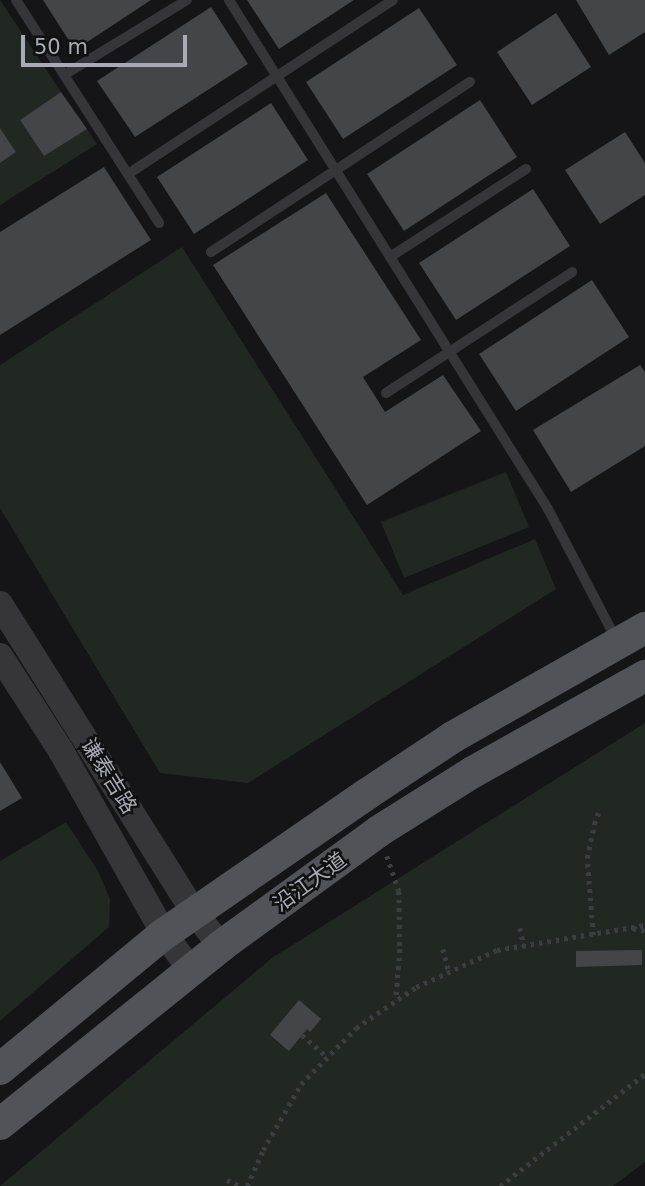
<!DOCTYPE html>
<meta charset="utf-8">
<style>
body{margin:0}
#map{position:relative;width:645px;height:1186px;overflow:hidden;background:#151416;font-family:"DejaVu Sans","Noto Sans SC",sans-serif}
div>[style]{position:absolute}
.green>*{inset:0;background:#212822}
.building>*{inset:0;background:#444549}
.path>*{height:4.5px;margin-top:-2.25px;transform-origin:0;background:repeating-linear-gradient(90deg,#3c3d41 0 3.5px,transparent 0 8.5px)}
.service>*{height:10px;margin:-5px;padding:0 5px;transform-origin:5px;border-radius:5px;background:#36363a}
.tertiary>*{height:26px;margin:-13px;padding:0 13px;transform-origin:13px;border-radius:13px;background:#36363a}
.primary>*{height:32px;margin:-16px;padding:0 16px;transform-origin:16px;border-radius:16px;background:#525359}
span{translate:-50% -50%;white-space:nowrap;text-align:center;line-height:1.15;-webkit-text-stroke:5px #101011;paint-order:stroke}
.street-label{font-size:21px;color:#a8abb5}
.scale{position:absolute;left:21px;top:35px;width:166px;height:32px;box-sizing:border-box;border:4px solid #a8abb5;border-top:0;padding-left:9px;font-size:21px;line-height:24px;white-space:nowrap;color:#a8abb5;-webkit-text-stroke:5px #101011;paint-order:stroke}
</style>
<div id="map">
<div class="green">
<i style="clip-path:polygon(0 0,61px 92px,20px 120px,44px 155px,87px 129px,97px 144px,0 205px,0 163px,16px 152px,0 128px)"></i>
<i style="clip-path:polygon(182px 247px,403px 595px,535px 539px,556px 589px,248px 783px,160px 773px,0 508px,0 365px)"></i>
<i style="clip-path:polygon(506px 472px,529px 527px,404px 578px,381px 522px)"></i>
<i style="clip-path:polygon(645px 723px,645px 1162px,613px 1186px,0 1186px,272px 958px)"></i>
<i style="clip-path:polygon(66px 822px,98px 871px,110px 899px,109px 927px,0 1021px,0 861px)"></i>
</div>
<div class="building">
<i style="clip-path:polygon(43px 0,151px 0,75px 50px)"></i>
<i style="clip-path:polygon(247px 0,354px 0,279px 49px)"></i>
<i style="clip-path:polygon(576px 0,645px 0,645px 32px,609px 55px)"></i>
<i style="clip-path:polygon(211px 7px,248px 64px,135px 137px,97px 81px)"></i>
<i style="clip-path:polygon(419px 8px,457px 65px,343px 139px,306px 82px)"></i>
<i style="clip-path:polygon(556px 13px,591px 67px,532px 105px,497px 52px)"></i>
<i style="clip-path:polygon(61px 92px,87px 129px,44px 156px,20px 120px)"></i>
<i style="clip-path:polygon(480px 100px,517px 157px,404px 231px,367px 174px)"></i>
<i style="clip-path:polygon(271px 103px,308px 160px,194px 234px,157px 177px)"></i>
<i style="clip-path:polygon(0 128px,16px 152px,0 163px)"></i>
<i style="clip-path:polygon(625px 132px,645px 163px,645px 195px,600px 224px,565px 170px)"></i>
<i style="clip-path:polygon(104px 167px,151px 240px,0 335px,0 232px)"></i>
<i style="clip-path:polygon(533px 189px,570px 246px,456px 320px,419px 263px)"></i>
<i style="clip-path:polygon(326px 193px,421px 340px,363px 377px,385px 412px,443px 375px,481px 431px,367px 505px,213px 265px)"></i>
<i style="clip-path:polygon(592px 280px,629px 337px,516px 411px,479px 354px)"></i>
<i style="clip-path:polygon(640px 365px,645px 372px,645px 446px,571px 492px,533px 430px)"></i>
<i style="clip-path:polygon(0 762px,22px 798px,0 811px)"></i>
<i style="clip-path:polygon(642px 950px,642px 965px,576px 967px,576px 951px)"></i>
<i style="clip-path:polygon(299px 1000px,321px 1019px,310px 1032px,307px 1029px,289px 1051px,270px 1035px)"></i>
</div>
<div class="path">
<i style="left:387px;top:856px;width:37px;rotate:71deg"></i>
<i style="left:399px;top:891px;width:58px;rotate:89deg"></i>
<i style="left:400px;top:949px;width:51px;rotate:94.5deg"></i>
<i style="left:520px;top:928px;width:18px;rotate:77deg"></i>
<i style="left:633px;top:928px;width:12px;rotate:14deg"></i>
<i style="left:593px;top:935px;width:77px;rotate:-94.5deg"></i>
<i style="left:587px;top:858px;width:35px;rotate:-78deg"></i>
<i style="left:594px;top:824px;width:16px;rotate:-68deg"></i>
<i style="left:443px;top:949px;width:23px;rotate:75deg"></i>
<i style="left:302px;top:1035px;width:33px;rotate:41deg"></i>
<i style="left:227px;top:1180px;width:14px;rotate:25deg"></i>
<i style="left:247px;top:1186px;width:39px;rotate:-66deg"></i>
<i style="left:263px;top:1150px;width:76px;rotate:-60.1deg"></i>
<i style="left:301px;top:1084px;width:78px;rotate:-45.5deg"></i>
<i style="left:356px;top:1028px;width:73px;rotate:-34.3deg"></i>
<i style="left:416px;top:987px;width:89px;rotate:-24.6deg"></i>
<i style="left:497px;top:950px;width:150px;rotate:-9.6deg"></i>
<i style="left:500px;top:1186px;width:183px;rotate:-37.7deg"></i>
</div>
<div class="service">
<i style="left:16px;top:0;width:265px;rotate:57.3deg"></i>
<i style="left:229px;top:0;width:601px;rotate:57.92deg"></i>
<i style="left:548px;top:509px;width:149px;rotate:62.4deg"></i>
<i style="left:64px;top:75px;width:144px;rotate:-31.4deg"></i>
<i style="left:128px;top:174px;width:317px;rotate:-33.3deg"></i>
<i style="left:211px;top:252px;width:310px;rotate:-33.3deg"></i>
<i style="left:390px;top:257px;width:162px;rotate:-32.9deg"></i>
<i style="left:386px;top:393px;width:222px;rotate:-33deg"></i>
</div>
<div class="tertiary">
<i style="left:0;top:604px;width:364px;rotate:57.8deg"></i>
<i style="left:194px;top:912px;width:43px;rotate:51.5deg"></i>
<i style="left:0;top:656px;width:113px;rotate:57.3deg"></i>
<i style="left:61px;top:751px;width:210px;rotate:60.6deg"></i>
<i style="left:164px;top:934px;width:45px;rotate:53.1deg"></i>
</div>
<div class="primary">
<i style="left:0;top:1069px;width:212px;rotate:-39.5deg"></i>
<i style="left:164px;top:934px;width:247px;rotate:-34.6deg"></i>
<i style="left:367px;top:794px;width:103px;rotate:-33.5deg"></i>
<i style="left:453px;top:737px;width:221px;rotate:-29.6deg"></i>
<i style="left:0;top:1124px;width:284px;rotate:-38.8deg"></i>
<i style="left:221px;top:946px;width:195px;rotate:-36deg"></i>
<i style="left:379px;top:831px;width:111px;rotate:-32.1deg"></i>
<i style="left:473px;top:772px;width:197px;rotate:-29.2deg"></i>
</div>
<div class="street-label">
<span style="left:109px;top:776px;rotate:58deg">谦泰吉路</span>
<span style="left:310px;top:882px;rotate:-36deg">沿江大道</span>
</div>
<div class="scale">50 m</div>
</div>
